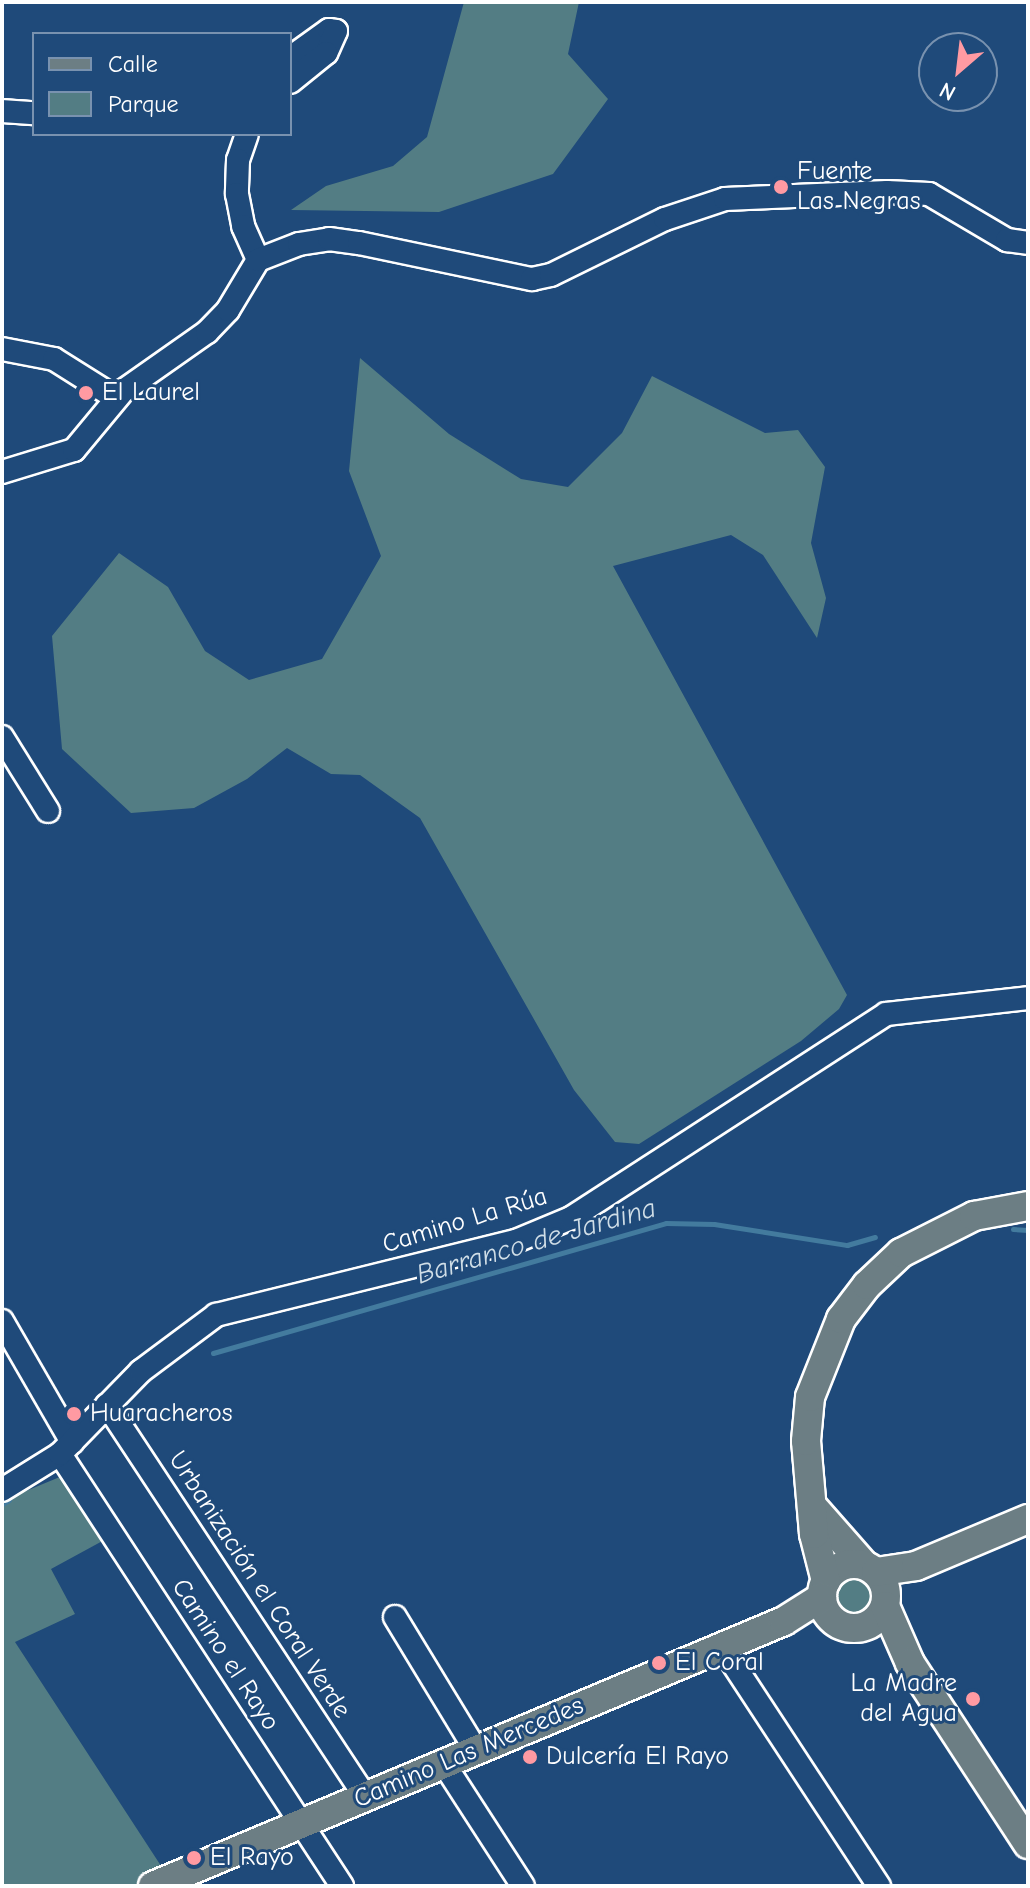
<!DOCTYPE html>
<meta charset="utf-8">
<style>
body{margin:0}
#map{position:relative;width:1030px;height:1888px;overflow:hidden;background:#1f4a7a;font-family:"Comic Neue",sans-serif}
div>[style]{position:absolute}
.green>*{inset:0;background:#537d84}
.round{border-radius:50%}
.stream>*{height:5px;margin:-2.5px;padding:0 2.5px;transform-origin:2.5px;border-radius:2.5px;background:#437b9e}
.roads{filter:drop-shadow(2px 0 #fff) drop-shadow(-2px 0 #fff) drop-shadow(0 2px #fff) drop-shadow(0 -2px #fff)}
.minor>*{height:22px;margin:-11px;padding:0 11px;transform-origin:11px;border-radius:11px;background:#1f4a7a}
.major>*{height:28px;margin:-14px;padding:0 14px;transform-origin:14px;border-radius:14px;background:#6c7e84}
.major>.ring{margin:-14px;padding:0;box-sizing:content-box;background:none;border:28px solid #6c7e84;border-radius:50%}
.dots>*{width:22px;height:22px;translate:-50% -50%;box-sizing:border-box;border:4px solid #1f4a7a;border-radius:50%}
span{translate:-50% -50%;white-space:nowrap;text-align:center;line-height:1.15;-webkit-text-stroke:6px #1f4a7a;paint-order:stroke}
.poi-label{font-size:26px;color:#fff}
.left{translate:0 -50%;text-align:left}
.right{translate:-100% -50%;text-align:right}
.street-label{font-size:26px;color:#fff}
.water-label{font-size:28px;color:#d0dee7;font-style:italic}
.frame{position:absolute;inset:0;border:4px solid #fff;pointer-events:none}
.legend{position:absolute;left:32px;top:32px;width:260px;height:104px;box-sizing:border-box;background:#1f4a7a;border:2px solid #7992af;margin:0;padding:10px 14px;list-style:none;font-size:24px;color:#fff}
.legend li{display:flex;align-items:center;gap:16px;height:40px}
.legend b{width:40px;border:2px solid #7992af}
.north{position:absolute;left:918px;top:32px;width:80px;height:80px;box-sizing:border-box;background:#1f4a7a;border:2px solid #7992af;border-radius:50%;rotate:208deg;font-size:22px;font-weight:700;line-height:32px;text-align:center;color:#fff}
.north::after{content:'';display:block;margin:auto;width:28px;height:36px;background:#ff9aa2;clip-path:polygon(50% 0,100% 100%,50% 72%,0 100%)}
</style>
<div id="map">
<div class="green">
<i style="clip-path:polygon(464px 2px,579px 2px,568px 54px,608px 99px,553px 174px,439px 212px,291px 210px,326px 186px,393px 166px,427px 137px)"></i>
<i style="clip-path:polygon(360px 358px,449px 434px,521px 479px,568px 487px,622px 433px,652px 376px,765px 433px,798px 430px,825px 467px,811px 543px,826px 598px,817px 638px,763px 555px,731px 535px,613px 566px,847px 995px,839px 1009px,801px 1041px,639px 1144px,615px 1142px,574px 1090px,420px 818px,360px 775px,331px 774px,287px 748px,247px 779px,194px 808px,131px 813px,62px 749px,52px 636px,119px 553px,168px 587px,205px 651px,249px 680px,322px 659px,381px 556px,349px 471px)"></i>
<i style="clip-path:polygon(79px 1469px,119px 1532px,51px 1569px,75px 1614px,15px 1642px,165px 1872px,132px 1886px,2px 1886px,2px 1501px)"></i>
<i class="round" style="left:834px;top:1574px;width:40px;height:40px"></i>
</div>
<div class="stream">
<i style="left:1013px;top:1229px;width:15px;rotate:4deg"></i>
<i style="left:213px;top:1353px;width:471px;rotate:-16deg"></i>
<i style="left:666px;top:1223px;width:48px;rotate:1.2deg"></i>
<i style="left:714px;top:1224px;width:135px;rotate:9deg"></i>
<i style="left:847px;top:1245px;width:29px;rotate:-16deg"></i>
<i style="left:2px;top:1504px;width:8px;rotate:-30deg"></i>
</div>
<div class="roads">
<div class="minor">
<i style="left:290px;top:58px;width:48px;rotate:-35.7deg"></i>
<i style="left:329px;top:30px;width:7px;rotate:8deg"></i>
<i style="left:336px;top:31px;width:24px;rotate:114deg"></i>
<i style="left:326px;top:53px;width:46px;rotate:141.1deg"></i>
<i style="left:2px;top:111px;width:32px;rotate:4deg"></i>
<i style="left:247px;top:134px;width:28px;rotate:109deg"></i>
<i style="left:238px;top:160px;width:34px;rotate:92deg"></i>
<i style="left:237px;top:194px;width:33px;rotate:79deg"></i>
<i style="left:243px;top:226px;width:37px;rotate:66deg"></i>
<i style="left:2px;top:349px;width:53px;rotate:10.9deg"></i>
<i style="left:54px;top:359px;width:73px;rotate:32.2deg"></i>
<i style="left:2px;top:472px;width:75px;rotate:-17deg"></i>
<i style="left:74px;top:450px;width:77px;rotate:-50.3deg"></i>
<i style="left:123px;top:391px;width:103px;rotate:-35.1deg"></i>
<i style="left:207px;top:332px;width:30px;rotate:-46deg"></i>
<i style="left:228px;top:310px;width:58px;rotate:-59deg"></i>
<i style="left:258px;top:260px;width:44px;rotate:-21.3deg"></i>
<i style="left:299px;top:244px;width:30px;rotate:-9deg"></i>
<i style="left:329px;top:239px;width:30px;rotate:8deg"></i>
<i style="left:359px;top:243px;width:177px;rotate:11.8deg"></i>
<i style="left:532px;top:279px;width:19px;rotate:-12deg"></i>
<i style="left:551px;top:275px;width:127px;rotate:-26.2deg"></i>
<i style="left:665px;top:219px;width:63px;rotate:-18.4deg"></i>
<i style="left:725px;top:199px;width:162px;rotate:-2.5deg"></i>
<i style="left:887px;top:192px;width:42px;rotate:2.7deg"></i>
<i style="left:929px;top:194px;width:91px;rotate:30.5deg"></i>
<i style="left:1007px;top:240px;width:21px;rotate:8deg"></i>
<i style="left:2px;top:737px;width:87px;rotate:58.1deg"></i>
<i style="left:2px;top:1321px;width:140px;rotate:60deg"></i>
<i style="left:107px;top:1405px;width:469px;rotate:56.6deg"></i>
<i style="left:60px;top:1454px;width:516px;rotate:56.86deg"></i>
<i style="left:2px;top:1490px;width:68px;rotate:-31.8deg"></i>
<i style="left:60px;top:1454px;width:116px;rotate:-45.7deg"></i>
<i style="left:141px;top:1371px;width:94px;rotate:-36.7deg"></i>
<i style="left:216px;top:1315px;width:309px;rotate:-13.9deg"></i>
<i style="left:516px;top:1241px;width:60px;rotate:-22.7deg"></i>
<i style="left:571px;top:1218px;width:375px;rotate:-32.9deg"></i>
<i style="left:886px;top:1014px;width:143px;rotate:-6.4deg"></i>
<i style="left:395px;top:1617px;width:156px;rotate:58.7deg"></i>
<i style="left:722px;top:1647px;width:286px;rotate:56.7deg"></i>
<i style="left:444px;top:1764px;width:145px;rotate:57.1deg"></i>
</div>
<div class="major">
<i style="left:814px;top:1508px;width:76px;rotate:48.7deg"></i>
<i class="ring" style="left:822px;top:1564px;width:36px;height:36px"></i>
<i style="left:876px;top:1572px;width:40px;rotate:-8.5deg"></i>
<i style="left:916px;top:1566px;width:121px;rotate:-22.8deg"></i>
<i style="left:826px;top:1581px;width:49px;rotate:-104.3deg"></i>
<i style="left:814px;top:1534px;width:93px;rotate:-94.9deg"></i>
<i style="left:806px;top:1441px;width:44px;rotate:-84.8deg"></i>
<i style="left:810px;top:1397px;width:84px;rotate:-68.3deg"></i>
<i style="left:841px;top:1319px;width:43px;rotate:-52.6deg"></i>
<i style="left:867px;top:1285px;width:47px;rotate:-43.3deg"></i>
<i style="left:901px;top:1253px;width:82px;rotate:-26.9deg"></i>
<i style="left:974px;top:1216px;width:55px;rotate:-10.5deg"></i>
<i style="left:885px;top:1606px;width:62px;rotate:66.3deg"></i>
<i style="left:910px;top:1663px;width:216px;rotate:56.9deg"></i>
<i style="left:153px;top:1886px;width:684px;rotate:-22.78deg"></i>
<i style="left:784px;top:1621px;width:45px;rotate:-32.3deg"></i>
</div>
</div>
<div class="dots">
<i style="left:781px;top:187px;background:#ff9aa2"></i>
<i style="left:86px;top:393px;background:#ff9aa2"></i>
<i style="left:74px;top:1414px;background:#ff9aa2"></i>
<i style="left:659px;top:1663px;background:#ff9aa2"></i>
<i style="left:973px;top:1699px;background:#ff9aa2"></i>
<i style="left:530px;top:1757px;background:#ff9aa2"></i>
<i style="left:194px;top:1858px;background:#ff9aa2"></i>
</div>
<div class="poi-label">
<span class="left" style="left:797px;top:187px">Fuente<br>Las Negras</span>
<span class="left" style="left:102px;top:393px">El Laurel</span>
<span class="left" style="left:90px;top:1414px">Huaracheros</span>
<span class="left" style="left:675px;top:1663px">El Coral</span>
<span class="right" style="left:957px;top:1699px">La Madre<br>del Agua</span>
<span class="left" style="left:546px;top:1757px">Dulcería El Rayo</span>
<span class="left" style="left:210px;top:1858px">El Rayo</span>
</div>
<div class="street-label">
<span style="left:465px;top:1221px;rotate:-17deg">Camino La Rúa</span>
<span style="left:259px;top:1585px;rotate:57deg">Urbanización el Coral Verde</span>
<span style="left:225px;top:1655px;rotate:57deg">Camino el Rayo</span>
<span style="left:469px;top:1753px;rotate:-23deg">Camino Las Mercedes</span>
</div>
<div class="water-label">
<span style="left:536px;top:1241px;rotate:-16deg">Barranco de Jardina</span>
</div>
<div class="frame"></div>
<ul class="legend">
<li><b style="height:10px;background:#6c7e84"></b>Calle</li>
<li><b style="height:22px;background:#537d84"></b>Parque</li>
</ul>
<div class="north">N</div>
</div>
